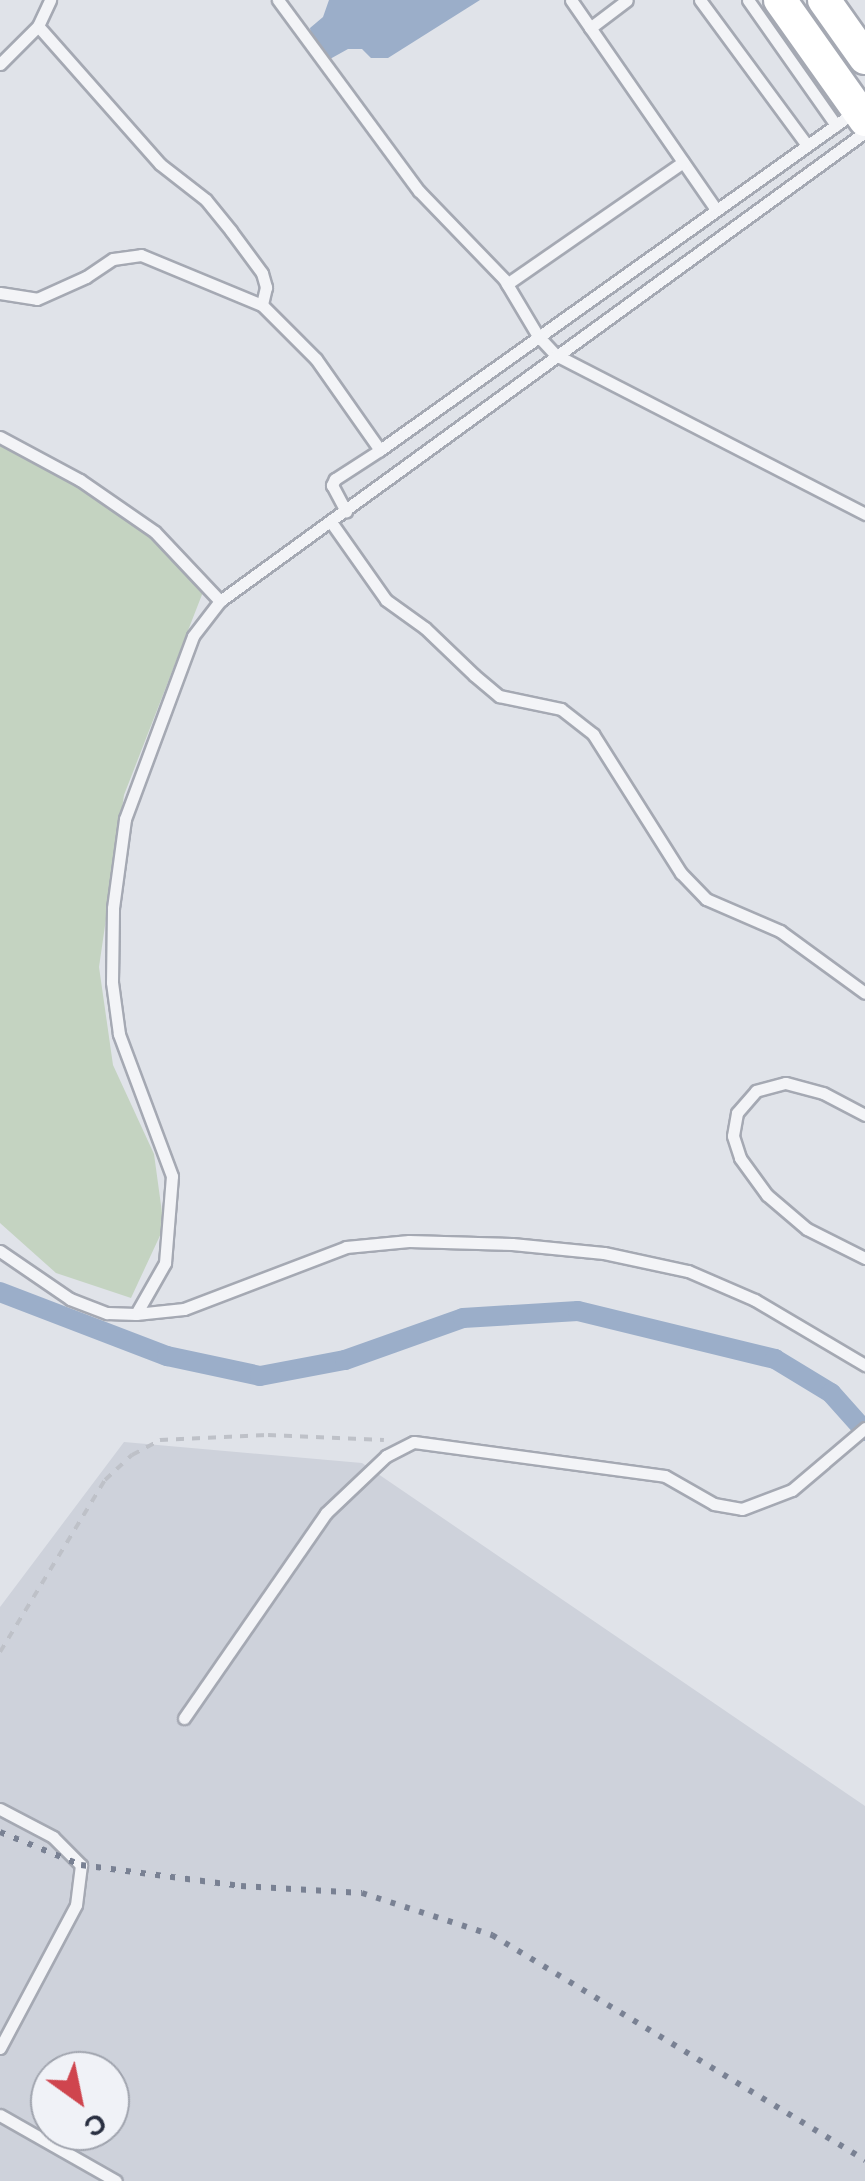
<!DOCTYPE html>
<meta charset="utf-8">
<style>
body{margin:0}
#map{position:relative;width:865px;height:2181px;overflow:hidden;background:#e0e3e9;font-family:"DM Sans",sans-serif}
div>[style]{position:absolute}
.built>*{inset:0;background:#ced2db}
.green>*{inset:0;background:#c4d3c1}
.water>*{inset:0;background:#9baec9}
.canal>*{height:20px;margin:-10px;padding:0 10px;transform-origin:10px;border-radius:10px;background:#9baec9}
.path>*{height:4px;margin-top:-2px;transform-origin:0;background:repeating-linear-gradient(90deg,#bec1c8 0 8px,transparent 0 16px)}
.roads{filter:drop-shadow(2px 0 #a5a9b3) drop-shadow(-2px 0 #a5a9b3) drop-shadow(0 2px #a5a9b3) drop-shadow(0 -2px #a5a9b3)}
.service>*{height:11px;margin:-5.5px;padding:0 5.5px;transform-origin:5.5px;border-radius:5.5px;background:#f3f4f7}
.secondary>*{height:32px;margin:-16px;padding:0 16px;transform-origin:16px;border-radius:16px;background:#fff}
.rail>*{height:6px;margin-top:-3px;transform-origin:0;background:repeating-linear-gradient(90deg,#798193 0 5px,transparent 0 15px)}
span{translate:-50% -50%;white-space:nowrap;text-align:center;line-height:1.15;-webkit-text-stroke:8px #f0f2f7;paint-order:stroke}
.north{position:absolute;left:30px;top:2051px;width:100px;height:100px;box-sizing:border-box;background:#f0f2f7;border:2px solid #a0a4ae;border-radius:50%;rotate:147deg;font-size:28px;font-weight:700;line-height:40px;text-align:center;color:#292f41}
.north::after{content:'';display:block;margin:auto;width:35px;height:45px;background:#cf454e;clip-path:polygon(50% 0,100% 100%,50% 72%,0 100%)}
</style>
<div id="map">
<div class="built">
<i style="clip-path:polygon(evenodd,124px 1442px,362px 1463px,865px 1806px,865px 2181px,0 2181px,0 1607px,124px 1442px,50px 2071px,110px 2071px,110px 2131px,50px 2131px,50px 2071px)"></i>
</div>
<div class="green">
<i style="clip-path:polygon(0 442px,79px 485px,152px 536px,203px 592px,124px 795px,99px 967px,113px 1065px,154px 1154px,164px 1227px,131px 1298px,56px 1273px,0 1223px)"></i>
</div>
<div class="water">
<i style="clip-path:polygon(329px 0,480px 0,388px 58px,371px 58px,362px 49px,348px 49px,330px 59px,312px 42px,310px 28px,323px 17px)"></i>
</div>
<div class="canal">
<i style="left:0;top:1292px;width:179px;rotate:21deg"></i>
<i style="left:167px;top:1356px;width:95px;rotate:12.1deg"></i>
<i style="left:260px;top:1376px;width:86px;rotate:-10.7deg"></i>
<i style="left:345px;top:1360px;width:125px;rotate:-19.6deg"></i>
<i style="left:463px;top:1318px;width:115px;rotate:-3.5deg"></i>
<i style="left:578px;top:1311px;width:203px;rotate:13.7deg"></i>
<i style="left:775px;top:1359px;width:66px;rotate:31.3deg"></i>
<i style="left:831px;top:1393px;width:51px;rotate:48.2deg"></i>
</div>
<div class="path">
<i style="left:0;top:1652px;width:202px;rotate:-58.6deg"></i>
<i style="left:105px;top:1480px;width:37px;rotate:-43deg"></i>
<i style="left:132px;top:1455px;width:32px;rotate:-28deg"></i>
<i style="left:160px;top:1440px;width:108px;rotate:-2.7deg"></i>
<i style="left:268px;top:1435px;width:116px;rotate:2.5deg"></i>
</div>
<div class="roads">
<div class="service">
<i style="left:278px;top:0;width:237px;rotate:53.6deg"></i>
<i style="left:419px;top:191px;width:122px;rotate:46deg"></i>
<i style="left:504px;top:279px;width:66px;rotate:59.2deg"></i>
<i style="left:538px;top:336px;width:26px;rotate:47deg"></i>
<i style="left:556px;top:355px;width:348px;rotate:27.2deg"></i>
<i style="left:571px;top:0;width:253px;rotate:55.3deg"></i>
<i style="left:700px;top:0;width:180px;rotate:53.6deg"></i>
<i style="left:748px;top:0;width:153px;rotate:54.9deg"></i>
<i style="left:38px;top:26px;width:184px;rotate:48.5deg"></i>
<i style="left:160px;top:164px;width:58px;rotate:38deg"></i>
<i style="left:206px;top:200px;width:40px;rotate:51deg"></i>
<i style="left:231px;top:231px;width:52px;rotate:53.6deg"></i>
<i style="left:262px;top:273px;width:15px;rotate:74deg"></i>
<i style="left:266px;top:287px;width:18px;rotate:103deg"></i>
<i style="left:590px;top:28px;width:46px;rotate:-37.1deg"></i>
<i style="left:0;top:64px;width:54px;rotate:-45deg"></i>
<i style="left:38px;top:26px;width:29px;rotate:-65deg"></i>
<i style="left:507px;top:284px;width:214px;rotate:-34.7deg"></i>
<i style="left:0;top:293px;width:37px;rotate:9deg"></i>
<i style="left:37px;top:299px;width:54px;rotate:-24.2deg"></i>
<i style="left:86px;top:277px;width:32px;rotate:-34deg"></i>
<i style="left:113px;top:259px;width:28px;rotate:-8deg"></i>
<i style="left:141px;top:255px;width:131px;rotate:22.5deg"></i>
<i style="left:262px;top:305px;width:76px;rotate:45deg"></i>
<i style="left:316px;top:359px;width:111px;rotate:54.9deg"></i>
<i style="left:380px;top:450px;width:54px;rotate:147.2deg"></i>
<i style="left:335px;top:479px;width:7px;rotate:117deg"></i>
<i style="left:332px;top:485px;width:30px;rotate:62deg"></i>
<i style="left:0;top:437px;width:91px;rotate:28.3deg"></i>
<i style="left:80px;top:480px;width:91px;rotate:34.7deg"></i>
<i style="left:155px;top:532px;width:95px;rotate:46.7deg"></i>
<i style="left:380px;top:450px;width:581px;rotate:-35.47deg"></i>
<i style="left:331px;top:522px;width:95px;rotate:54.8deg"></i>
<i style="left:386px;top:600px;width:48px;rotate:35.7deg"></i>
<i style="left:425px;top:628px;width:68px;rotate:43.8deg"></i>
<i style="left:474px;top:675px;width:33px;rotate:40deg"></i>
<i style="left:499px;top:696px;width:63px;rotate:11.8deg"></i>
<i style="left:561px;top:709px;width:41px;rotate:38deg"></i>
<i style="left:593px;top:734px;width:165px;rotate:57.7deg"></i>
<i style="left:681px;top:873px;width:36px;rotate:46deg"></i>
<i style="left:706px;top:899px;width:81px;rotate:23.4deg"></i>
<i style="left:780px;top:931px;width:105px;rotate:36.1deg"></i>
<i style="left:865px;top:1115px;width:47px;rotate:-152.4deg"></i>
<i style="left:823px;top:1093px;width:39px;rotate:-165deg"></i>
<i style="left:785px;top:1083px;width:30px;rotate:165deg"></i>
<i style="left:756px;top:1091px;width:29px;rotate:131deg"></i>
<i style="left:737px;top:1113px;width:23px;rotate:100deg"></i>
<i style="left:733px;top:1136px;width:23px;rotate:72deg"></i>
<i style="left:740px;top:1158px;width:46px;rotate:53.9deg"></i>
<i style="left:767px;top:1195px;width:52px;rotate:40.4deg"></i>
<i style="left:807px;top:1229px;width:65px;rotate:26.6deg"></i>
<i style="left:0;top:1251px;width:85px;rotate:34.4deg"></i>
<i style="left:70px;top:1299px;width:40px;rotate:21deg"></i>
<i style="left:107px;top:1313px;width:29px;rotate:2deg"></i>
<i style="left:136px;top:1314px;width:48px;rotate:-5.9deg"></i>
<i style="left:184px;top:1309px;width:173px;rotate:-20.9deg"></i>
<i style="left:346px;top:1247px;width:63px;rotate:-5.4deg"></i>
<i style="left:409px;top:1241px;width:103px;rotate:1.7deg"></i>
<i style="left:512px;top:1244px;width:92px;rotate:5.6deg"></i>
<i style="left:604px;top:1253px;width:86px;rotate:12.1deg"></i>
<i style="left:688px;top:1271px;width:73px;rotate:23.4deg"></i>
<i style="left:755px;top:1300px;width:128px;rotate:30.6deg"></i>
<i style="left:136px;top:1314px;width:59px;rotate:-60.4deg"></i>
<i style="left:165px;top:1263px;width:87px;rotate:-85.4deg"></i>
<i style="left:172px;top:1176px;width:152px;rotate:-110.5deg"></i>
<i style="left:119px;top:1034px;width:52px;rotate:-97.7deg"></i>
<i style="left:112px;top:982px;width:74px;rotate:-89.2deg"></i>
<i style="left:113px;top:908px;width:90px;rotate:-82.3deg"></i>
<i style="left:125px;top:819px;width:195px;rotate:-69.6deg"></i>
<i style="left:193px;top:636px;width:44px;rotate:-52.4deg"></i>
<i style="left:220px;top:601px;width:797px;rotate:-36.02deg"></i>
<i style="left:184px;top:1718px;width:249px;rotate:-55.3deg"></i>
<i style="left:326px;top:1513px;width:83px;rotate:-43.5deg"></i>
<i style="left:386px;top:1456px;width:31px;rotate:-27deg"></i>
<i style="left:414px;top:1442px;width:253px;rotate:7.7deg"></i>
<i style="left:665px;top:1476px;width:56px;rotate:29.7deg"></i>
<i style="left:714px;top:1504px;width:28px;rotate:10deg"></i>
<i style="left:742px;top:1509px;width:53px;rotate:-20.8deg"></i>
<i style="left:792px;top:1490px;width:96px;rotate:-40.3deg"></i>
<i style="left:0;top:1809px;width:60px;rotate:27.8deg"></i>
<i style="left:53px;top:1837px;width:40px;rotate:45deg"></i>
<i style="left:81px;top:1865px;width:40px;rotate:97.1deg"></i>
<i style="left:76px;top:1905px;width:162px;rotate:118deg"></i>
<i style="left:0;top:2115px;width:133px;rotate:29.6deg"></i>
</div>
<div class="secondary">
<i style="left:780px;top:0;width:147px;rotate:54.7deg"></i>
<i style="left:824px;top:0;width:71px;rotate:54.7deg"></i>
</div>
</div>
<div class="rail">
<i style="left:0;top:1832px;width:87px;rotate:22.2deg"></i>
<i style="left:81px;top:1865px;width:161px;rotate:7.5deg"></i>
<i style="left:241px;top:1886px;width:121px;rotate:3.3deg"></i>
<i style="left:362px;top:1893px;width:137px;rotate:17.9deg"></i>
<i style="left:492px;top:1935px;width:436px;rotate:31.1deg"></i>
</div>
<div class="north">С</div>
</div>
